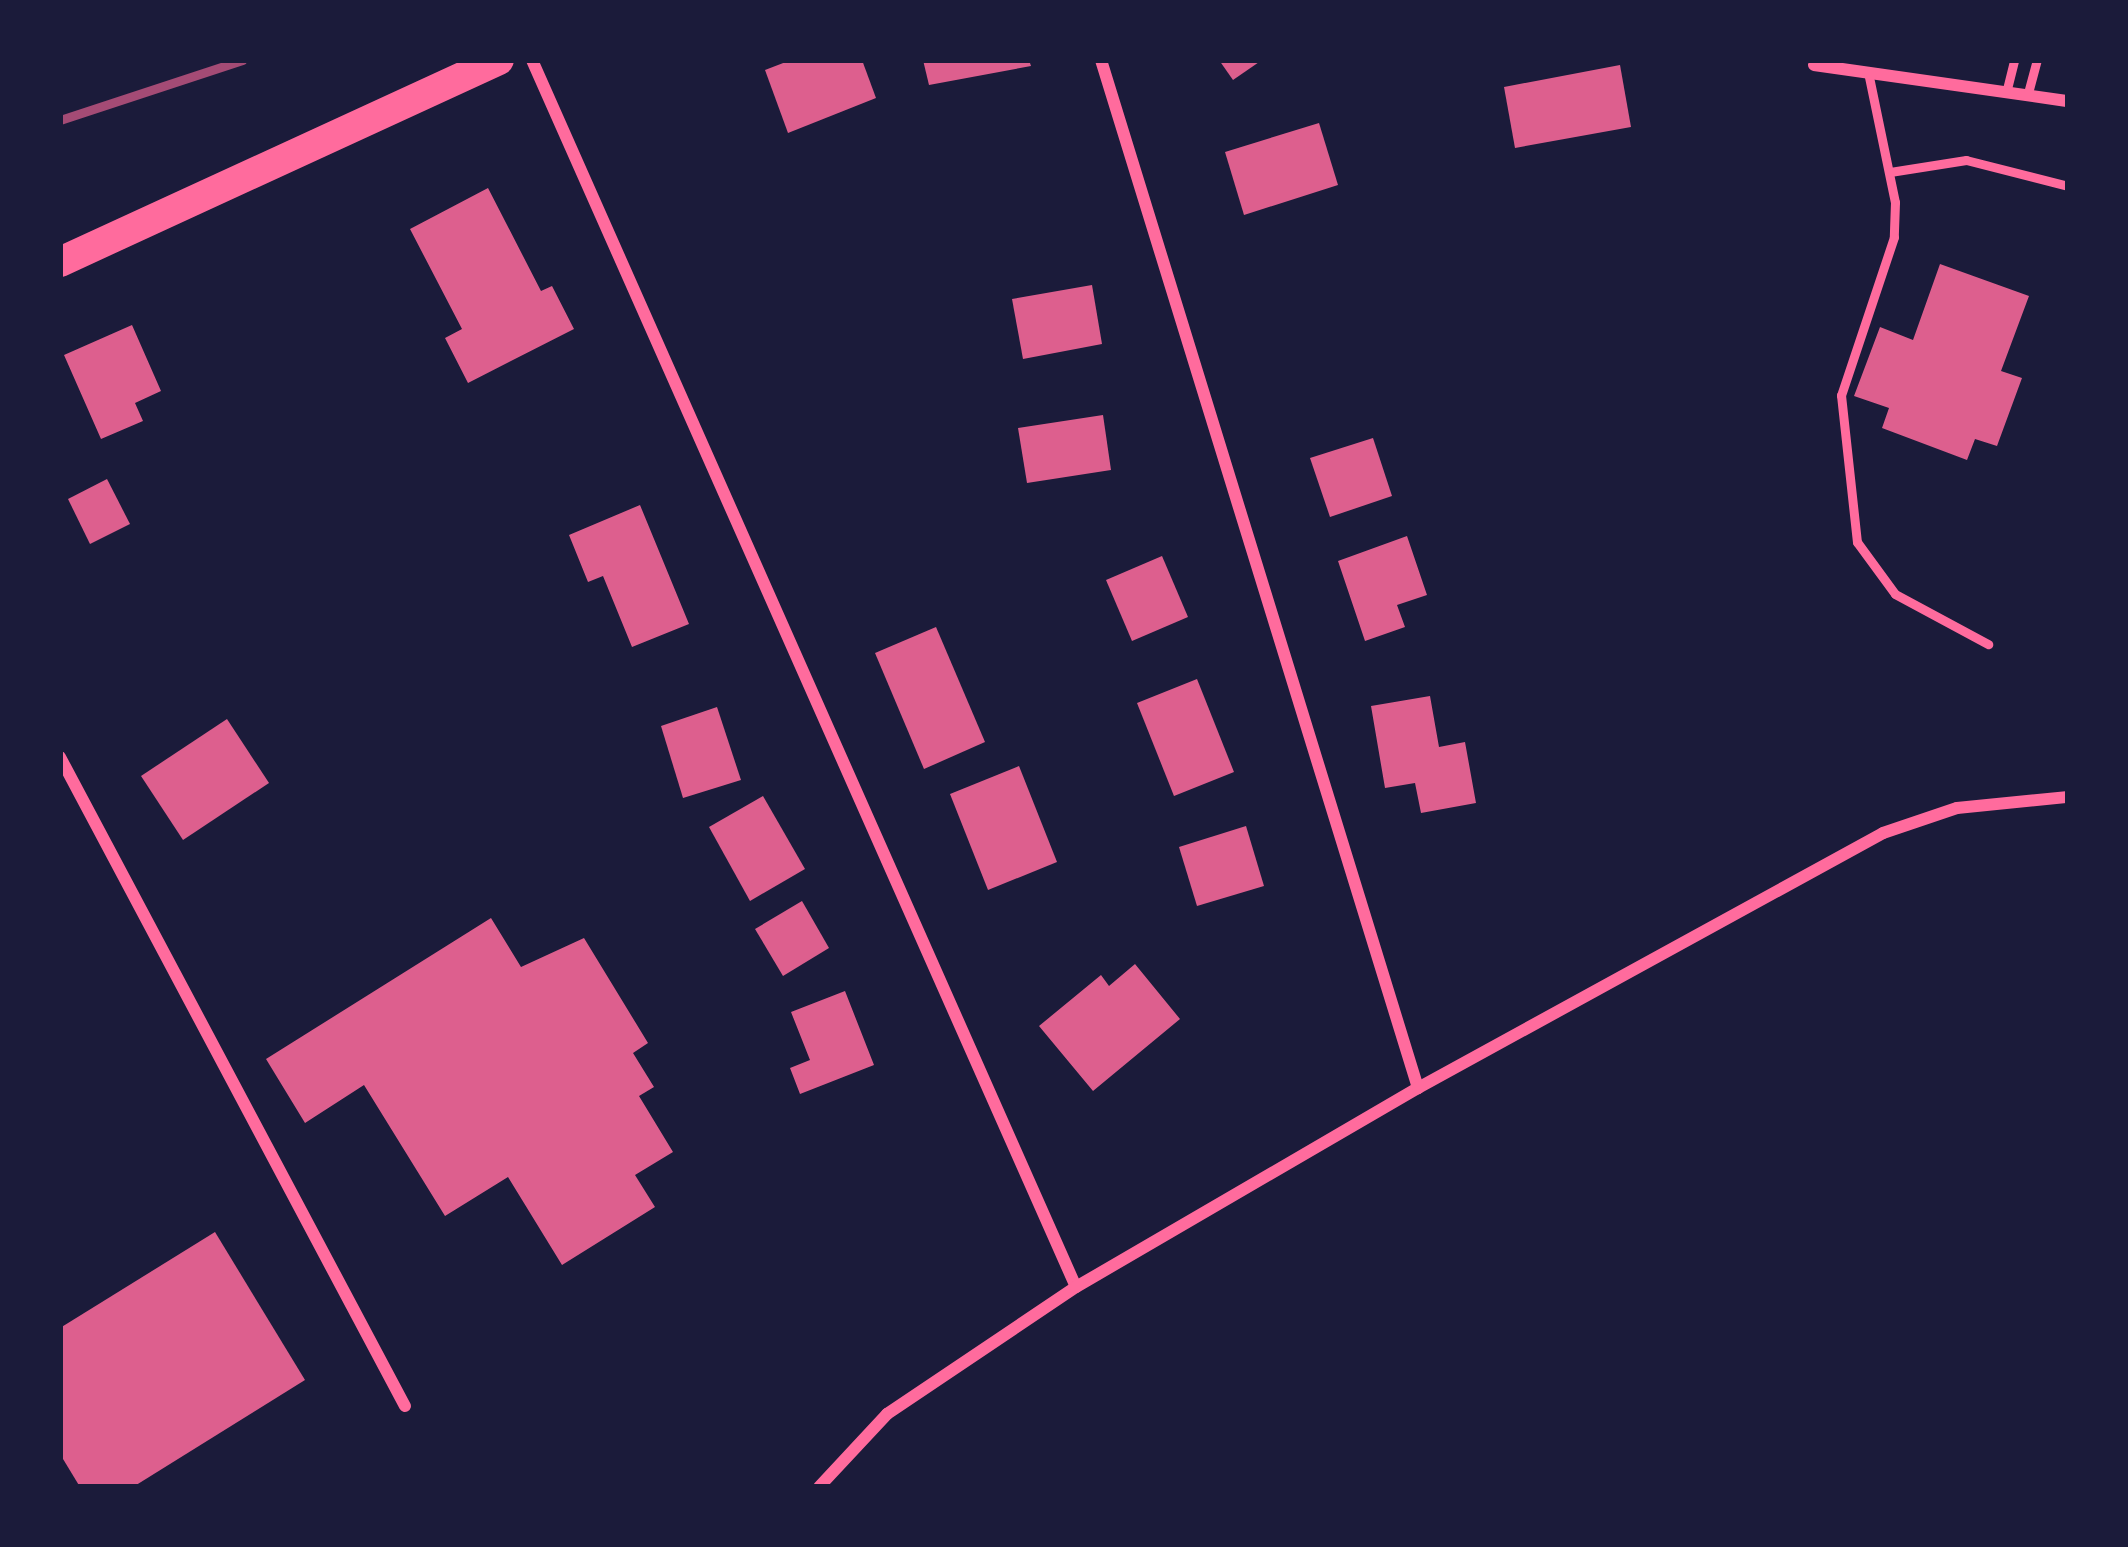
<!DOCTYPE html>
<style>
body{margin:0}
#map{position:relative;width:2128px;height:1547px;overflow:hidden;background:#1b1b3a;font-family:Jost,sans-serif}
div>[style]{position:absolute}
.building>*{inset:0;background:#dd5f8e}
.service>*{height:9px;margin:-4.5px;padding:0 4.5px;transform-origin:4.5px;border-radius:4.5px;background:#ff6b9d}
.minor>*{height:12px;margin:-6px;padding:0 6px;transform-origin:6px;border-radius:6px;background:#ff6b9d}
.primary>*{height:30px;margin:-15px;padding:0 15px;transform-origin:15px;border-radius:15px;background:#ff6b9d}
.rail>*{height:9px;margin:-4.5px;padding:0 4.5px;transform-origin:4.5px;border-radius:4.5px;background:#a44b75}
span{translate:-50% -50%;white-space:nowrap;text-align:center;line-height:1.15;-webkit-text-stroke:9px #1b1b3a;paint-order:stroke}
.frame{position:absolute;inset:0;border:63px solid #1b1b3a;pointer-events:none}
</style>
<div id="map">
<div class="building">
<i style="clip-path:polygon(791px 60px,862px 60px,876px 98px,788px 133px,765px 70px)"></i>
<i style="clip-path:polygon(923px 60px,1029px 60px,1031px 66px,929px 85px)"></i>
<i style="clip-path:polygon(1219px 60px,1262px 60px,1233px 80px)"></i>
<i style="clip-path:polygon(1620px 65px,1631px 127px,1515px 148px,1504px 87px)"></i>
<i style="clip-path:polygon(1319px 123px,1338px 185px,1244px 215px,1225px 152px)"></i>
<i style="clip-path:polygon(488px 188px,541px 291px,552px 286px,574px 329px,468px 383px,445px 338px,462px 329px,410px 229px)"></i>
<i style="clip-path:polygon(1940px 264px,2029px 296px,2001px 371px,2022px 378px,1997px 446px,1975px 439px,1967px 460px,1882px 428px,1889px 408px,1854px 396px,1880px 327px,1913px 340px)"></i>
<i style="clip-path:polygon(1092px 285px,1102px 344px,1023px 359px,1012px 299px)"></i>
<i style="clip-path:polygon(132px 325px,161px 391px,135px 403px,143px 421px,101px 439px,64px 355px)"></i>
<i style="clip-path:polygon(1103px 415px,1111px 470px,1027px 483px,1018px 428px)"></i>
<i style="clip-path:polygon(1373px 438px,1392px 496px,1330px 517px,1310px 458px)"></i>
<i style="clip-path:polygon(107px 479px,130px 524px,90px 544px,68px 499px)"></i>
<i style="clip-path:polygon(640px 505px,689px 624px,632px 647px,603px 576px,588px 582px,569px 535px)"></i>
<i style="clip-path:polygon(1407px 536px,1427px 595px,1397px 605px,1405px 627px,1365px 641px,1338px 561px)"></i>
<i style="clip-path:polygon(1162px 556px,1188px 617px,1132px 641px,1106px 580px)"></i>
<i style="clip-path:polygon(936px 627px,985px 742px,924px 769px,875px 653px)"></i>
<i style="clip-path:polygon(1197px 679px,1234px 772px,1174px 796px,1137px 703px)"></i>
<i style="clip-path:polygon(1430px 696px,1439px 747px,1465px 742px,1476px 803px,1421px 813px,1415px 783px,1385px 788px,1371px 706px)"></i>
<i style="clip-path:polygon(717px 707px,741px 780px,683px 798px,661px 726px)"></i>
<i style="clip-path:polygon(227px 719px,269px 783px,183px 840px,141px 776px)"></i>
<i style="clip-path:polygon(1019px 766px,1057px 862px,988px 890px,950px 794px)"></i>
<i style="clip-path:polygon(763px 796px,805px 869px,750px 901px,709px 827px)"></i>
<i style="clip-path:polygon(1246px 826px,1264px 886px,1197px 906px,1179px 847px)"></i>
<i style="clip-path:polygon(802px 901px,829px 948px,783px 976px,755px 929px)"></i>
<i style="clip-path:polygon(491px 918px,521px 967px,584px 938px,648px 1043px,633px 1053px,654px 1087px,639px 1096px,673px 1152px,635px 1175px,655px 1207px,562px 1265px,508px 1177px,445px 1216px,364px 1085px,305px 1123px,266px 1059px)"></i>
<i style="clip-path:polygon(1135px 964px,1180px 1019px,1093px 1091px,1039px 1026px,1101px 975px,1109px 986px)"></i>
<i style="clip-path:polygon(845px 991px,874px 1065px,800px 1094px,790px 1068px,810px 1060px,791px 1012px)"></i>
<i style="clip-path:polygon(215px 1232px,305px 1380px,133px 1487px,80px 1487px,60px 1454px,60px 1328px)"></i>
</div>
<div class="service">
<i style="left:1868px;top:72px;width:133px;rotate:78.3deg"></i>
<i style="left:1895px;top:202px;width:35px;rotate:92deg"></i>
<i style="left:1894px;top:237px;width:167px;rotate:108.5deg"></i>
<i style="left:1841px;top:395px;width:148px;rotate:83.8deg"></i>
<i style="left:1857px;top:542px;width:64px;rotate:53.8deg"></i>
<i style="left:1895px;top:594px;width:106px;rotate:28.3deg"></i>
<i style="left:2007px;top:89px;width:30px;rotate:-76deg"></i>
<i style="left:2028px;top:93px;width:34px;rotate:-75deg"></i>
<i style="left:1890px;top:172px;width:77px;rotate:-9deg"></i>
<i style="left:1966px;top:160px;width:105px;rotate:14.3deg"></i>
</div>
<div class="minor">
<i style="left:532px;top:60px;width:1342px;rotate:66.09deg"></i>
<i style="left:1101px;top:60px;width:1076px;rotate:72.86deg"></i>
<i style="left:1814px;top:65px;width:257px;rotate:8.1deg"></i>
<i style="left:60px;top:757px;width:735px;rotate:62.01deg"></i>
<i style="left:819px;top:1487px;width:100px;rotate:-47deg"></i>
<i style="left:887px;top:1414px;width:228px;rotate:-33.9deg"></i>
<i style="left:1076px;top:1287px;width:396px;rotate:-30.2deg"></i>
<i style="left:1418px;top:1088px;width:530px;rotate:-28.74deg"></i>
<i style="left:1883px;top:833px;width:78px;rotate:-18.7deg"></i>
<i style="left:1957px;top:808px;width:112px;rotate:-5.7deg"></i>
</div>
<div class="primary">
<i style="left:60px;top:262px;width:483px;rotate:-24.7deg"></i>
</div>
<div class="rail">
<i style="left:60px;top:120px;width:192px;rotate:-18.2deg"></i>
</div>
<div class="frame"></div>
</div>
